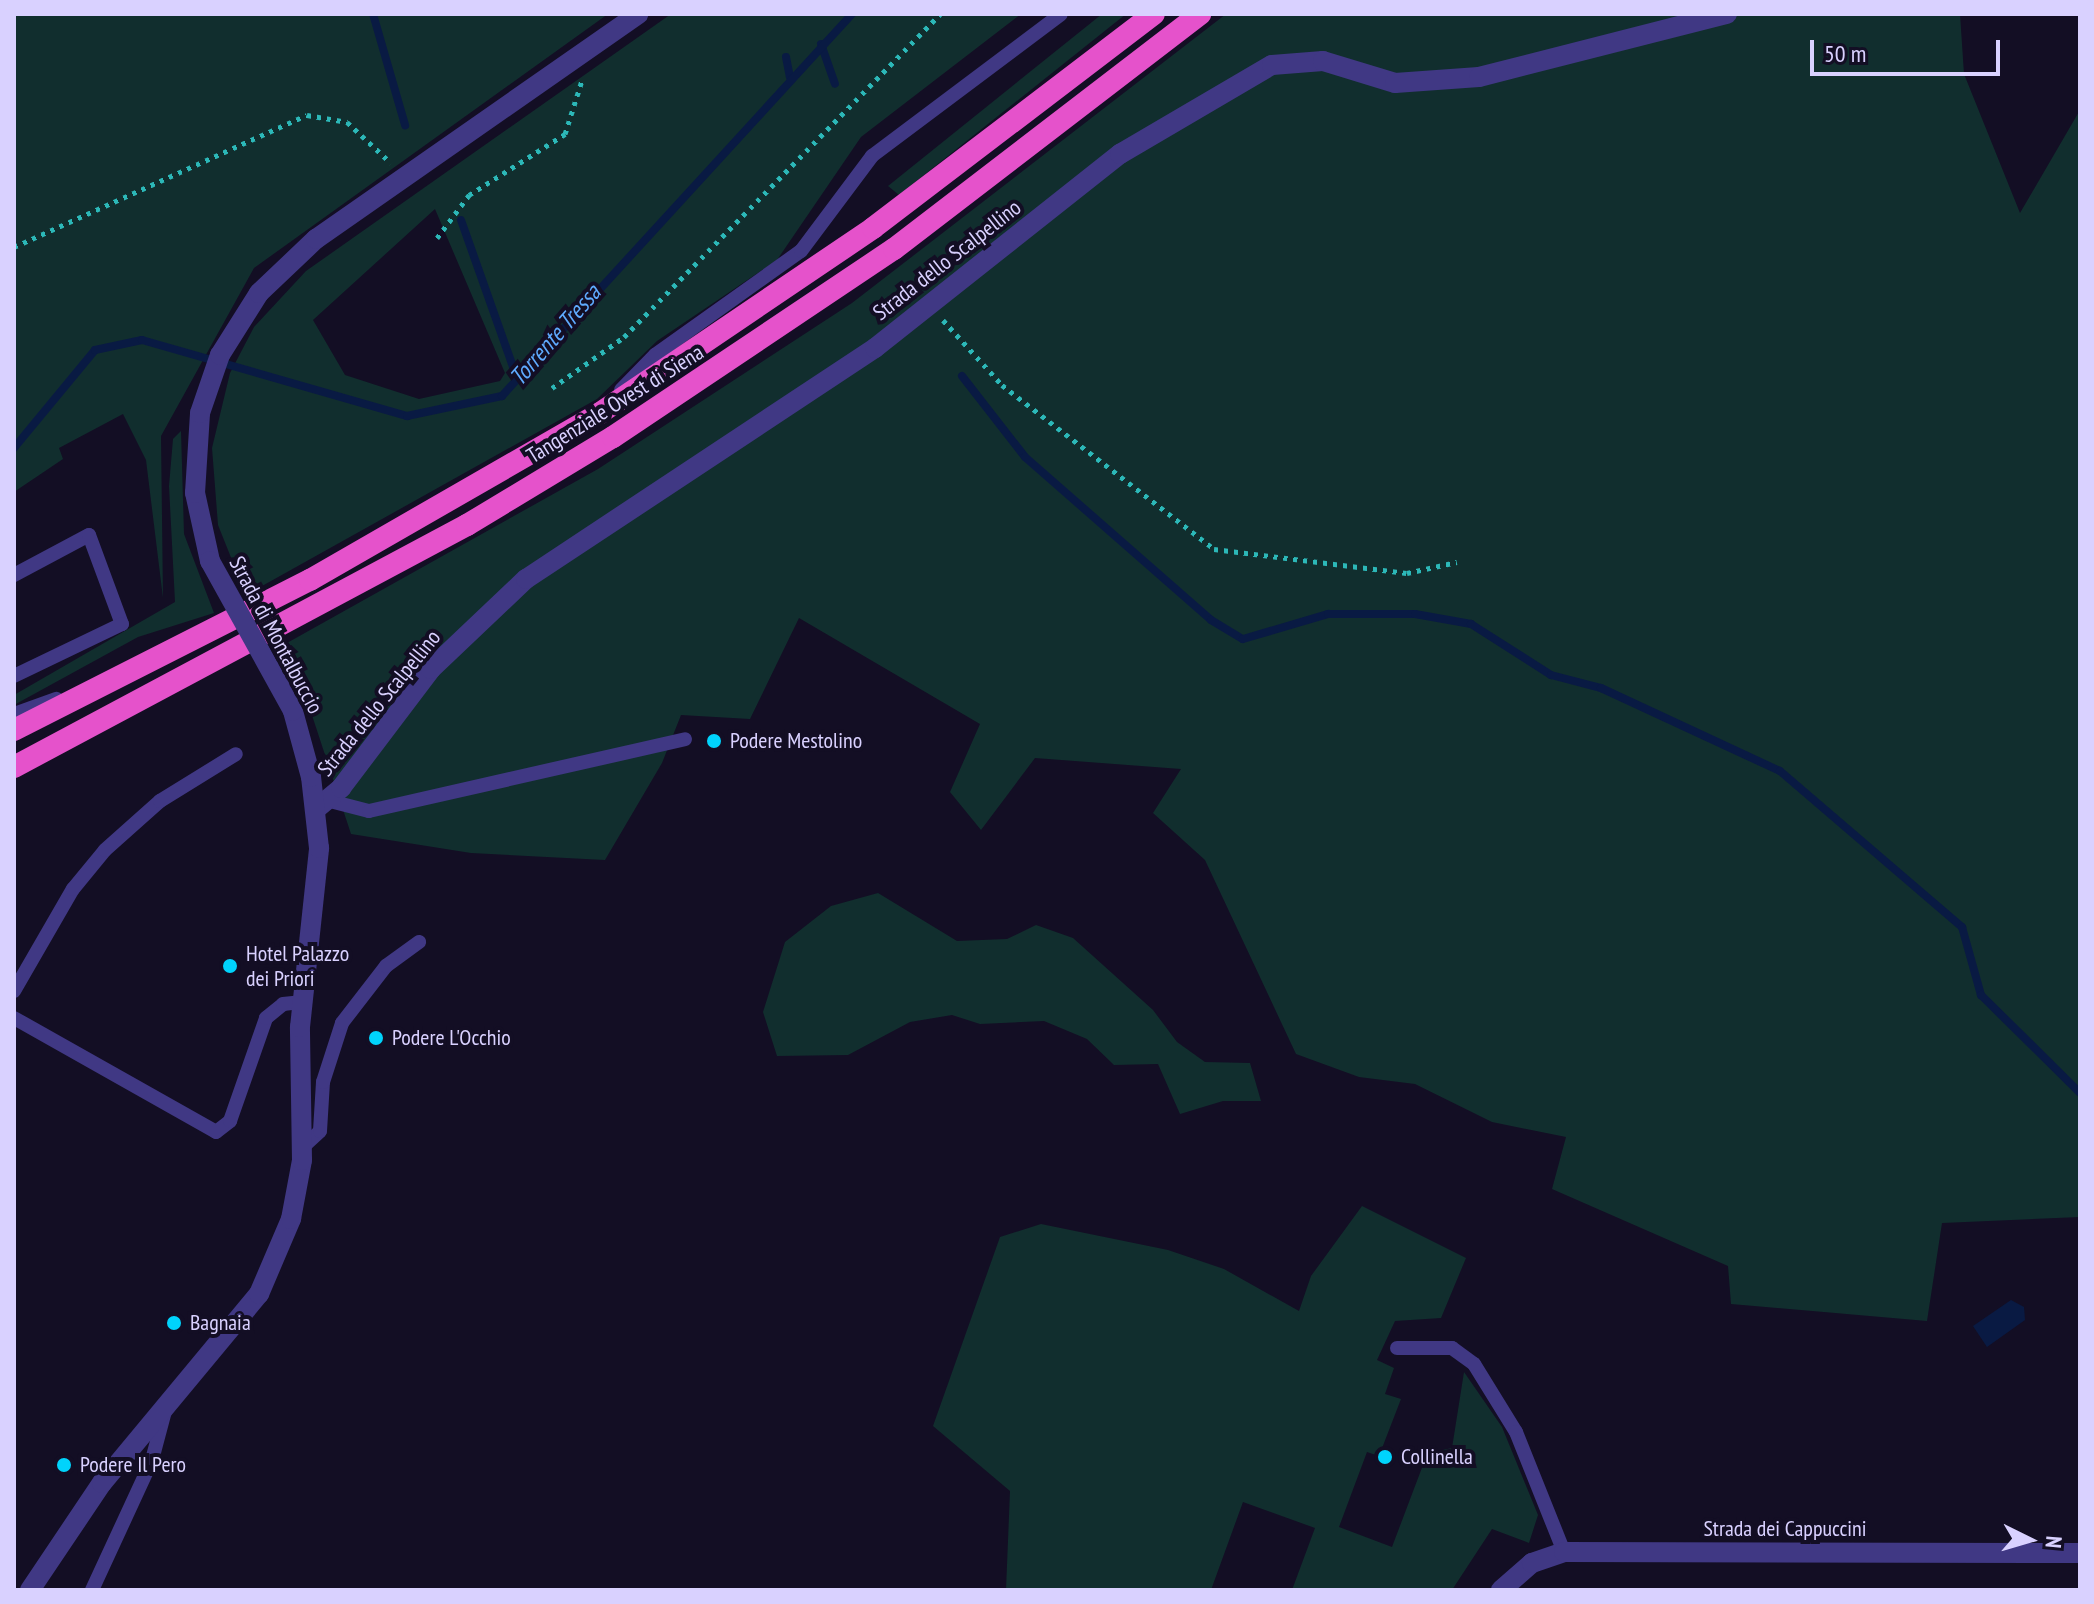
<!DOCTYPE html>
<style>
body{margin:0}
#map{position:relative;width:2094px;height:1604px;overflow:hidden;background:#130e24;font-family:"PT Sans Narrow",sans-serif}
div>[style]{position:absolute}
.green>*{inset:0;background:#112e2e}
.water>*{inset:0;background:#091a43}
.stream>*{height:8px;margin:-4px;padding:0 4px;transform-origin:4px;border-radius:4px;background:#091a43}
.path>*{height:5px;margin-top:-2.5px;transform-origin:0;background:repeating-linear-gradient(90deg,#2cb8b8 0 4px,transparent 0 10px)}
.service>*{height:14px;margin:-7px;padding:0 7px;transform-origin:7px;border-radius:7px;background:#403884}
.minor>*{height:20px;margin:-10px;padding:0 10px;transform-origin:10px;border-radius:10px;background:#403884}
.tertiary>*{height:20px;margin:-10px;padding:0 10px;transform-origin:10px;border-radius:10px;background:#403884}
.trunk>*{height:22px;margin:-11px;padding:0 11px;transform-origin:11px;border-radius:11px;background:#e552cb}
.tertiary-bridge>*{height:20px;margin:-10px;padding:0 10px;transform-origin:10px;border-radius:10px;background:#403884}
.dots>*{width:22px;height:22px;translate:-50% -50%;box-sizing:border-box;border:4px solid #130e24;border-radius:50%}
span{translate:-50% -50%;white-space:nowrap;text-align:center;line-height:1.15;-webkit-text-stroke:8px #130e24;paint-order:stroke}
.street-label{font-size:22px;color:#d9d1ff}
.poi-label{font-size:22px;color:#d9d1ff}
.left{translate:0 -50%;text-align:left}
.water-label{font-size:24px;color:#5fabff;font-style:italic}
.frame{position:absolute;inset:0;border:16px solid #d9d1ff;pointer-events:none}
.north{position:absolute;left:1990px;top:1500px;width:80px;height:80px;-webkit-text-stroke:6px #130e24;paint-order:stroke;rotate:95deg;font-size:22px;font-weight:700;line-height:32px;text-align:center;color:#d9d1ff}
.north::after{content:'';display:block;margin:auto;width:28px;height:36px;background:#d9d1ff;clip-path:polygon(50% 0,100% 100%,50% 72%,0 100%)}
.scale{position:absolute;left:1810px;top:40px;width:190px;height:36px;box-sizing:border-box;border:4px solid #d9d1ff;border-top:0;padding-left:10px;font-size:24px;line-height:28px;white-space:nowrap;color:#d9d1ff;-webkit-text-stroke:6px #130e24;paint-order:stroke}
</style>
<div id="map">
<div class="green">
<i style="clip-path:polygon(14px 14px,608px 14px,254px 268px,161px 436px,163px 598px,146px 460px,123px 414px,59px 448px,63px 459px,14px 492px)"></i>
<i style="clip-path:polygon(evenodd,671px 14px,1021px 14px,861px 137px,777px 260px,657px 341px,597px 399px,246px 595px,218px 525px,212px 448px,230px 373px,254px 327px,306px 271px,671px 14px,435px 209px,505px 373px,500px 381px,419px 399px,345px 375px,313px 320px,435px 209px)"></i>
<i style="clip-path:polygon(1102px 14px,1126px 14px,899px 195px,888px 186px)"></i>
<i style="clip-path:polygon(1226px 14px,1960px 14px,1964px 74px,2020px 213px,2080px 110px,2080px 1217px,1942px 1223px,1927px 1321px,1731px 1304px,1728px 1266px,1552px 1189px,1566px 1137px,1492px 1122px,1415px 1084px,1359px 1077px,1296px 1054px,1205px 860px,1153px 813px,1181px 769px,1035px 758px,981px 830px,950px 792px,980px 724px,799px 618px,750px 719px,681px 715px,662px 763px,605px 860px,471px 853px,351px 834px,307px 700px,278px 648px,598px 469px,852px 303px)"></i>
<i style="clip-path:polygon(181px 431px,184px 534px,214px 613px,138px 637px,14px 705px,14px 695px,175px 602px,169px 486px,173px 439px)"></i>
<i style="clip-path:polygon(878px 893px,957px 941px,1007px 939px,1036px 925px,1073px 938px,1153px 1010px,1177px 1042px,1205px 1062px,1250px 1063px,1261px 1101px,1223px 1101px,1180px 1114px,1158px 1064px,1114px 1065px,1087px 1039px,1044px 1021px,980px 1024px,952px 1015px,910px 1022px,848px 1055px,777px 1056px,763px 1012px,785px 942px,831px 906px)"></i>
<i style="clip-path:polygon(1362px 1206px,1466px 1258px,1441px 1318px,1395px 1321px,1377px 1360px,1394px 1368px,1385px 1394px,1401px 1399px,1379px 1456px,1367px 1452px,1339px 1527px,1392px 1547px,1423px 1465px,1405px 1458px,1452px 1448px,1464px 1372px,1502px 1427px,1538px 1515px,1529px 1543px,1492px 1529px,1452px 1590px,1292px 1590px,1315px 1528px,1243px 1502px,1211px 1590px,1006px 1590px,1010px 1491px,933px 1426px,1000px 1237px,1041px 1224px,1168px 1250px,1224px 1269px,1299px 1311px,1311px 1276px)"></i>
</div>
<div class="water">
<i style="clip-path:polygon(2011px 1300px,2024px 1307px,2025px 1320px,1987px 1347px,1973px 1326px)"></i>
</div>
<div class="stream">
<i style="left:373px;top:14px;width:116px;rotate:73.9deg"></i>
<i style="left:821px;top:44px;width:42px;rotate:70.7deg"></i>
<i style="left:786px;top:57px;width:20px;rotate:79deg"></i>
<i style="left:461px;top:220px;width:168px;rotate:70.5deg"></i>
<i style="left:962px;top:376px;width:103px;rotate:52.1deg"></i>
<i style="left:1025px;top:457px;width:247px;rotate:41.2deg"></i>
<i style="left:1211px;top:620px;width:37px;rotate:31deg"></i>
<i style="left:1243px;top:639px;width:89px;rotate:-16.4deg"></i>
<i style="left:1328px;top:614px;width:87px"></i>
<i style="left:1415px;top:614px;width:57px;rotate:10.1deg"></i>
<i style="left:1471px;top:624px;width:95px;rotate:32.5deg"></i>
<i style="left:1551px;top:675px;width:52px;rotate:14.6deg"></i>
<i style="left:1601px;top:688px;width:197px;rotate:24.9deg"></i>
<i style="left:1780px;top:771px;width:240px;rotate:40.6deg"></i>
<i style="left:1962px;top:927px;width:71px;rotate:74.4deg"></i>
<i style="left:1981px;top:995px;width:139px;rotate:44.7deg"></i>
<i style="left:14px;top:448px;width:127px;rotate:-50.4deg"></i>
<i style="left:95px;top:350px;width:48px;rotate:-12deg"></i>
<i style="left:142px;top:340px;width:276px;rotate:16deg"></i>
<i style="left:407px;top:416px;width:97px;rotate:-11.9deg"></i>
<i style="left:502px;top:396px;width:518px;rotate:-47.5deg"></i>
</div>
<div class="path">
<i style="left:437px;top:238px;width:54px;rotate:-53.3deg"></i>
<i style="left:469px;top:195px;width:114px;rotate:-32.4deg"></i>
<i style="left:565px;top:134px;width:57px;rotate:-72.5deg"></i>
<i style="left:14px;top:247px;width:321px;rotate:-24.3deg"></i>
<i style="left:307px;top:115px;width:41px;rotate:9.9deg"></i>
<i style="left:347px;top:122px;width:60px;rotate:43deg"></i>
<i style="left:943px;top:320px;width:88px;rotate:47.8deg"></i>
<i style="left:1002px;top:385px;width:268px;rotate:37.7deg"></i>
<i style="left:1214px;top:549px;width:194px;rotate:7.1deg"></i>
<i style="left:1407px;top:573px;width:51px;rotate:-12.4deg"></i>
<i style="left:552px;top:388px;width:88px;rotate:-35.3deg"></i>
<i style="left:624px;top:337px;width:452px;rotate:-45.6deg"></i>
</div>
<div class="service">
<i style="left:621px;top:390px;width:49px;rotate:-45.8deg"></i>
<i style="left:655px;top:355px;width:179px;rotate:-35.5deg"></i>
<i style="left:801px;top:251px;width:119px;rotate:-53.2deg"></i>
<i style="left:872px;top:156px;width:236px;rotate:-36.9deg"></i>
<i style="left:14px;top:575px;width:85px;rotate:-28.1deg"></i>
<i style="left:89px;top:535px;width:95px;rotate:69.7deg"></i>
<i style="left:122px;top:624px;width:120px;rotate:154.3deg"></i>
<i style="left:14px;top:714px;width:45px;rotate:-19.7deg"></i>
<i style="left:330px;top:801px;width:40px;rotate:14.4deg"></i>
<i style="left:369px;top:811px;width:324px;rotate:-12.8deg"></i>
<i style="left:14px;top:991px;width:118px;rotate:-60deg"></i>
<i style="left:73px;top:889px;width:50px;rotate:-50.6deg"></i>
<i style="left:105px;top:850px;width:74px;rotate:-41.7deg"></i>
<i style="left:160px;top:801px;width:89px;rotate:-31.7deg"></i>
<i style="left:14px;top:1018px;width:232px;rotate:29.4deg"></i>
<i style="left:216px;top:1132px;width:18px;rotate:-38deg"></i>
<i style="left:230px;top:1121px;width:109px;rotate:-70.7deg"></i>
<i style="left:266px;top:1018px;width:22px;rotate:-39deg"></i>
<i style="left:283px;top:1004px;width:20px;rotate:-6deg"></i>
<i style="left:303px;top:1147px;width:23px;rotate:-43deg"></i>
<i style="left:320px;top:1131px;width:49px;rotate:-86.5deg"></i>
<i style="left:323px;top:1082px;width:62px;rotate:-72.1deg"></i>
<i style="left:342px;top:1023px;width:72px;rotate:-52.3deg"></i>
<i style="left:386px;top:966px;width:41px;rotate:-36deg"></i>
<i style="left:1397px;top:1348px;width:55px"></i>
<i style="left:1452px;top:1348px;width:27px;rotate:36deg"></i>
<i style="left:1474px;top:1364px;width:80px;rotate:58.3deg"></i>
<i style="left:1516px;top:1432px;width:129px;rotate:68.2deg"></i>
<i style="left:92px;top:1590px;width:143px;rotate:-65.2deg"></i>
<i style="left:152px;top:1460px;width:51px;rotate:-75.1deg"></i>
</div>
<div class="minor">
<i style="left:316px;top:809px;width:33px;rotate:-40deg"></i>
<i style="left:341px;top:788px;width:149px;rotate:-52.9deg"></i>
<i style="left:431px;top:669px;width:131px;rotate:-43.5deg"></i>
<i style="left:526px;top:579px;width:419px;rotate:-33.5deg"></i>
<i style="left:875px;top:348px;width:313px;rotate:-38.4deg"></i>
<i style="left:1120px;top:154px;width:176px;rotate:-30.4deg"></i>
<i style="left:1272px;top:65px;width:51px;rotate:-4.5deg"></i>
<i style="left:1323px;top:61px;width:75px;rotate:17deg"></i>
<i style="left:1395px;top:83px;width:84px;rotate:-4.1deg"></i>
<i style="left:1479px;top:77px;width:256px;rotate:-14.3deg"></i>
<i style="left:1501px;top:1590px;width:41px;rotate:-41.1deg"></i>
<i style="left:1532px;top:1563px;width:34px;rotate:-19deg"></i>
<i style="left:1564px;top:1552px;width:516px;rotate:0.11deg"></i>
</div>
<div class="tertiary">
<i style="left:210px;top:561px;width:70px;rotate:-102.4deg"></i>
<i style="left:195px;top:493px;width:80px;rotate:-86.4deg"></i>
<i style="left:200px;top:413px;width:61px;rotate:-71deg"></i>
<i style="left:220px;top:355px;width:73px;rotate:-57.8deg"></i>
<i style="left:259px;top:293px;width:79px;rotate:-43.5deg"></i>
<i style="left:316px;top:239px;width:393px;rotate:-34.9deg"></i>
<i style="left:30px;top:1590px;width:129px;rotate:-56.1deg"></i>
<i style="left:102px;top:1483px;width:246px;rotate:-50.3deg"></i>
<i style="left:259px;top:1294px;width:82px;rotate:-66.9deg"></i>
<i style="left:291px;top:1219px;width:60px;rotate:-79.4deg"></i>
<i style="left:302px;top:1160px;width:133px;rotate:-90.9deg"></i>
<i style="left:300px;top:1027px;width:180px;rotate:-83.9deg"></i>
<i style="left:319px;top:848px;width:71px;rotate:-96.4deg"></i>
<i style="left:311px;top:777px;width:68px;rotate:-105.3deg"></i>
</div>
<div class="trunk">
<i style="left:14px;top:730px;width:332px;rotate:-26.9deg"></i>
<i style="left:310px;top:580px;width:335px;rotate:-29.9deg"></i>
<i style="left:600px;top:413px;width:330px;rotate:-34.1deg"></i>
<i style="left:873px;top:228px;width:353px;rotate:-37.3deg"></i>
<i style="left:14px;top:767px;width:514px;rotate:-28.11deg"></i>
<i style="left:467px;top:525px;width:170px;rotate:-31.1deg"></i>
<i style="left:613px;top:437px;width:338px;rotate:-33.8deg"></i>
<i style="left:894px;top:249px;width:386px;rotate:-37.5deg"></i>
</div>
<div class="tertiary-bridge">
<i style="left:210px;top:561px;width:171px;rotate:61deg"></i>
</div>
<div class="dots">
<i style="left:714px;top:741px;background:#00d3fc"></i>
<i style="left:230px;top:966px;background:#00d3fc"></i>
<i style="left:376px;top:1038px;background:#00d3fc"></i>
<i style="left:174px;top:1323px;background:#00d3fc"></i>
<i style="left:1385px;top:1457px;background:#00d3fc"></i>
<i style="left:64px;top:1465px;background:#00d3fc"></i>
</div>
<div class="street-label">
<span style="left:947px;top:260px;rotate:-38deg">Strada dello Scalpellino</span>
<span style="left:615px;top:404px;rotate:-32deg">Tangenziale Ovest di Siena</span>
<span style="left:276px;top:635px;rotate:62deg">Strada di Montalbuccio</span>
<span style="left:379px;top:703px;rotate:-51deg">Strada dello Scalpellino</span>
<span style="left:1785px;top:1529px">Strada dei Cappuccini</span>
</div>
<div class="poi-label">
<span class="left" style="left:730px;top:741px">Podere Mestolino</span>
<span class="left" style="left:246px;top:966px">Hotel Palazzo<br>dei Priori</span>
<span class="left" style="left:392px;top:1038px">Podere L'Occhio</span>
<span class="left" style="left:190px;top:1323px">Bagnaia</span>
<span class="left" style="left:1401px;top:1457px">Collinella</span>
<span class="left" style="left:80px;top:1465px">Podere Il Pero</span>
</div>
<div class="water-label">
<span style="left:555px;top:335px;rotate:-49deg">Torrente Tressa</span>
</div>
<div class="frame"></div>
<div class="north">N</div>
<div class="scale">50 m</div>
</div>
